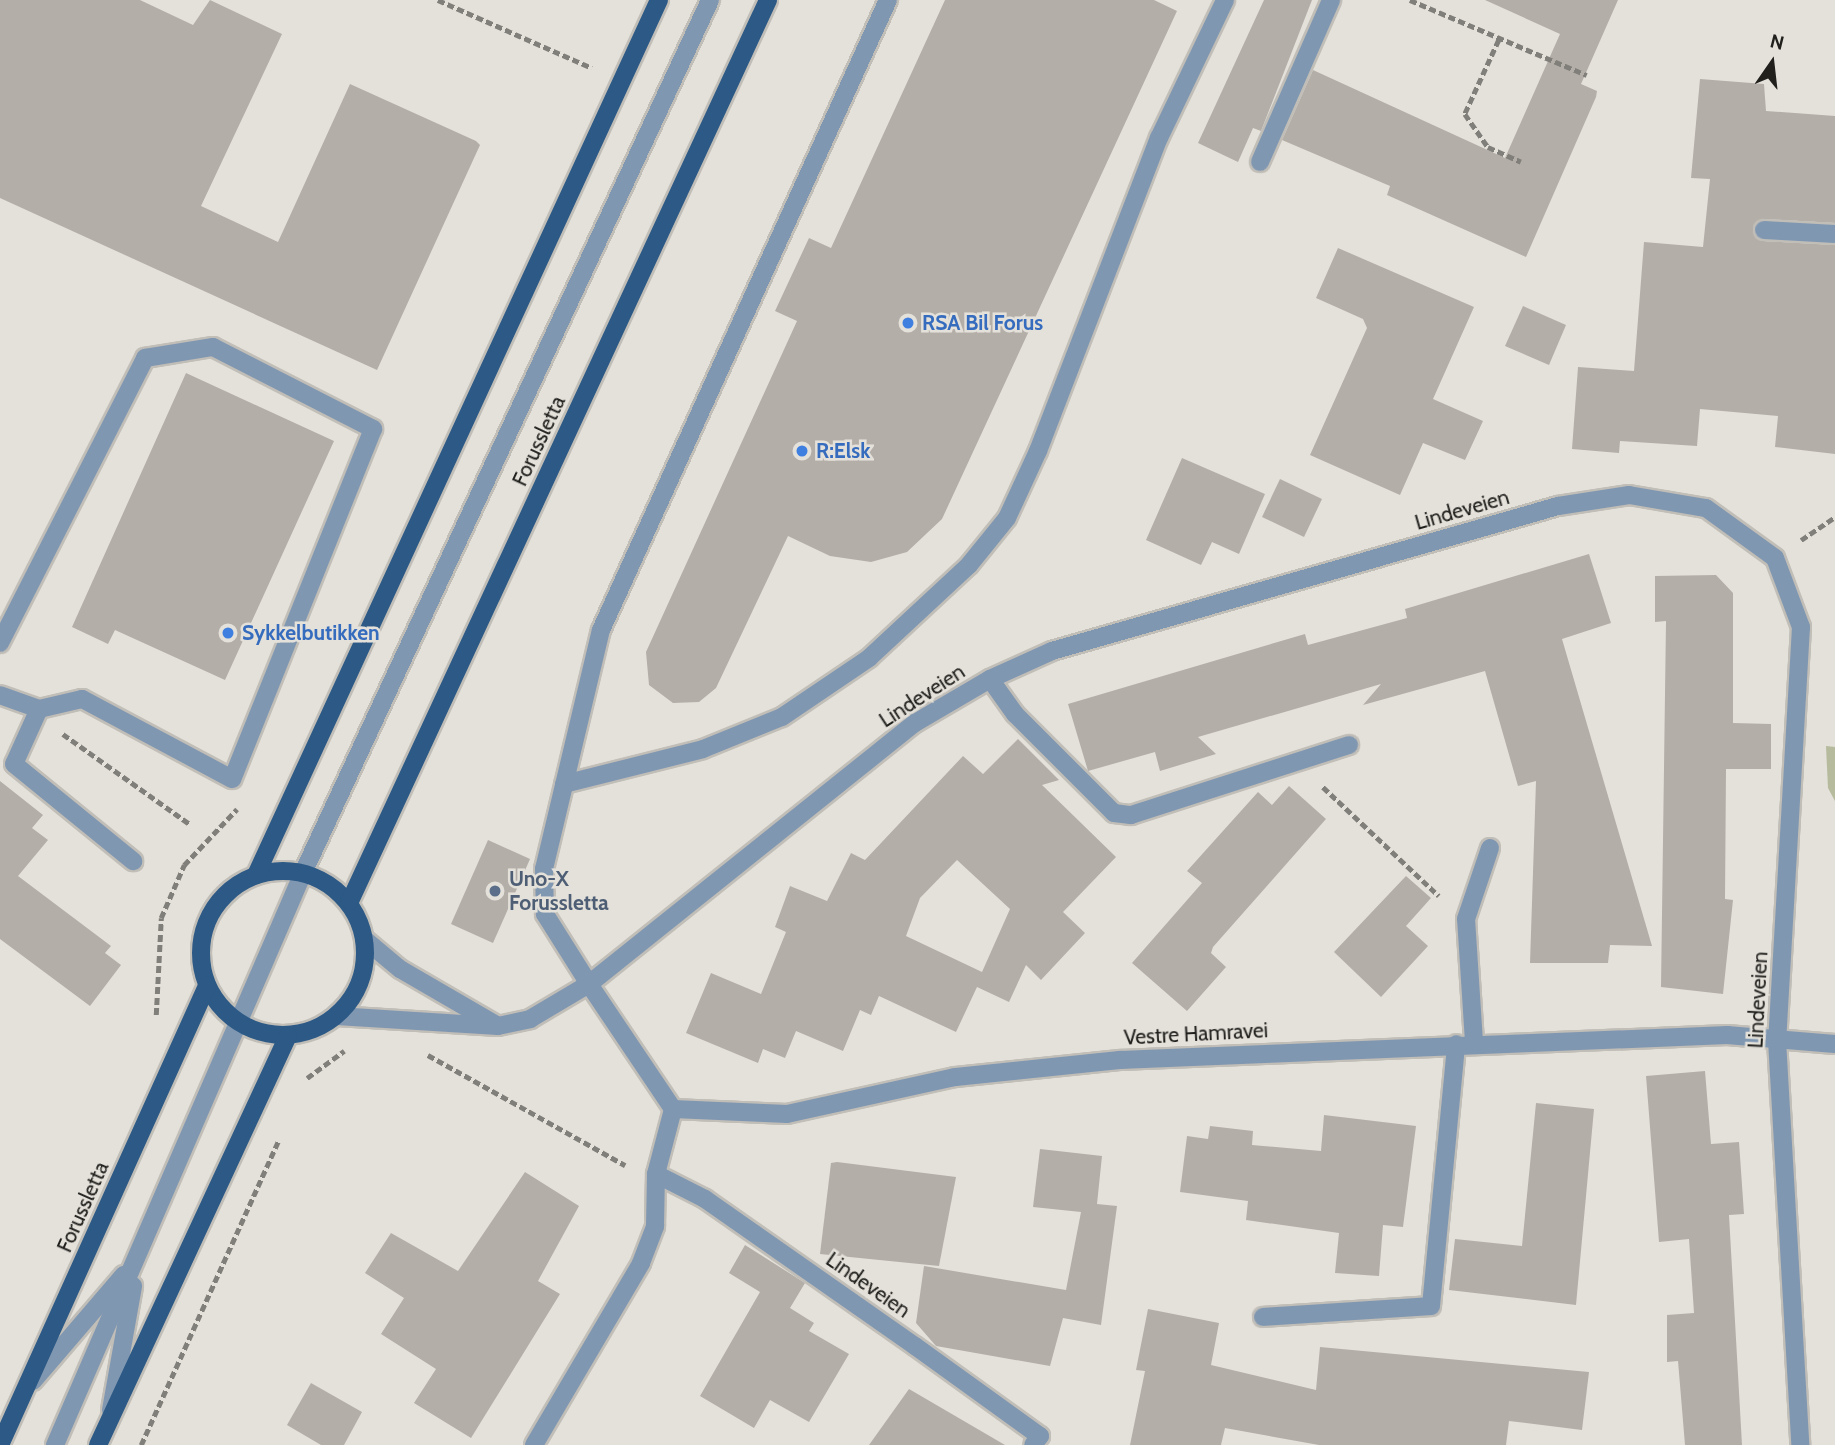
<!DOCTYPE html>
<style>
body{margin:0}
#map{position:relative;width:1835px;height:1445px;overflow:hidden;background:#e4e1da;font-family:Cabin,sans-serif}
div>[style]{position:absolute}
.green>*{inset:0;background:#b5bb9c}
.building>*{inset:0;background:#b4aea8}
.path>*{height:4.5px;margin-top:-2.25px;transform-origin:0;background:repeating-linear-gradient(90deg,#817f7a 0 7px,transparent 0 10.5px)}
.roads{filter:drop-shadow(2px 0 #c1beb8) drop-shadow(-2px 0 #c1beb8) drop-shadow(0 2px #c1beb8) drop-shadow(0 -2px #c1beb8)}
.minor>*{height:18px;margin:-9px;padding:0 9px;transform-origin:9px;border-radius:9px;background:#8097b1}
.major>*{height:18px;margin:-9px;padding:0 9px;transform-origin:9px;border-radius:9px;background:#2c5985}
.major>.ring{margin:-9px;padding:0;box-sizing:content-box;background:none;border:18px solid #2c5985;border-radius:50%}
.dots>*{width:19px;height:19px;translate:-50% -50%;box-sizing:border-box;border:4px solid #e4e1da;border-radius:50%}
span{translate:-50% -50%;white-space:nowrap;text-align:center;line-height:1.15;-webkit-text-stroke:5px #e4e1da;paint-order:stroke}
.shop-label{font-size:21px;color:#366cbe;font-weight:700}
.left{translate:0 -50%;text-align:left}
.street-label{font-size:21px;color:#21201d}
.service-label{font-size:21px;color:#4e5e75;font-weight:700}
.north{position:absolute;left:1737px;top:28px;width:70px;height:70px;-webkit-text-stroke:5px #e4e1da;paint-order:stroke;rotate:14deg;font-size:19px;font-weight:700;line-height:28px;text-align:center;color:#21201d}
.north::after{content:'';display:block;margin:auto;width:24px;height:32px;background:#21201d;clip-path:polygon(50% 0,100% 100%,50% 72%,0 100%)}
</style>
<div id="map">
<div class="green">
<i style="clip-path:polygon(1826px 746px,1835px 747px,1835px 801px,1828px 788px)"></i>
</div>
<div class="building">
<i style="clip-path:polygon(0 0,140px 0,193px 25px,210px 0,282px 34px,201px 206px,278px 242px,350px 84px,476px 141px,480px 145px,377px 370px,0 198px)"></i>
<i style="clip-path:polygon(945px 0,1154px 0,1177px 11px,942px 519px,907px 552px,871px 562px,830px 556px,788px 536px,716px 688px,699px 702px,673px 703px,649px 685px,646px 652px,797px 321px,775px 311px,809px 238px,831px 248px)"></i>
<i style="clip-path:polygon(1264px 0,1312px 0,1261px 131px,1253px 128px,1238px 162px,1198px 143px)"></i>
<i style="clip-path:polygon(1485px 0,1618px 0,1581px 84px,1597px 91px,1596px 97px,1526px 257px,1387px 195px,1390px 186px,1282px 140px,1313px 70px,1505px 158px,1560px 34px)"></i>
<i style="clip-path:polygon(1700px 79px,1764px 84px,1766px 111px,1835px 116px,1835px 223px,1764px 219px,1753px 230px,1763px 241px,1835px 245px,1835px 454px,1775px 447px,1778px 416px,1700px 409px,1697px 446px,1620px 441px,1619px 453px,1572px 449px,1578px 367px,1634px 371px,1644px 242px,1703px 247px,1710px 179px,1691px 178px)"></i>
<i style="clip-path:polygon(1338px 248px,1474px 307px,1433px 399px,1483px 421px,1465px 460px,1423px 443px,1400px 495px,1310px 455px,1367px 328px,1363px 319px,1316px 298px)"></i>
<i style="clip-path:polygon(1523px 306px,1566px 325px,1549px 365px,1505px 346px)"></i>
<i style="clip-path:polygon(186px 373px,334px 441px,225px 680px,115px 630px,108px 644px,72px 627px)"></i>
<i style="clip-path:polygon(1182px 458px,1265px 494px,1239px 554px,1212px 542px,1201px 565px,1146px 540px)"></i>
<i style="clip-path:polygon(1280px 479px,1322px 499px,1304px 537px,1262px 517px)"></i>
<i style="clip-path:polygon(1589px 554px,1611px 623px,1562px 639px,1652px 946px,1610px 945px,1608px 963px,1530px 963px,1536px 781px,1518px 786px,1485px 671px,1363px 705px,1381px 684px,1198px 737px,1216px 754px,1160px 771px,1155px 752px,1088px 771px,1068px 704px,1305px 634px,1308px 645px,1407px 618px,1405px 609px)"></i>
<i style="clip-path:polygon(1716px 575px,1733px 593px,1733px 723px,1771px 724px,1771px 769px,1726px 769px,1725px 899px,1733px 900px,1723px 994px,1661px 987px,1666px 621px,1655px 622px,1655px 576px)"></i>
<i style="clip-path:polygon(evenodd,1018px 739px,1059px 780px,1042px 785px,1116px 857px,1063px 912px,1085px 933px,1041px 980px,1026px 965px,1009px 1002px,977px 987px,956px 1032px,879px 996px,871px 1015px,860px 1010px,843px 1051px,796px 1031px,785px 1058px,763px 1049px,758px 1063px,686px 1033px,711px 973px,761px 994px,786px 932px,775px 927px,790px 886px,827px 901px,851px 853px,865px 860px,963px 756px,983px 774px,1018px 739px,957px 860px,1010px 909px,982px 972px,906px 936px,920px 898px,957px 860px)"></i>
<i style="clip-path:polygon(0 781px,43px 815px,32px 828px,48px 840px,18px 876px,111px 946px,105px 953px,121px 965px,90px 1006px,0 939px)"></i>
<i style="clip-path:polygon(1289px 786px,1326px 819px,1213px 947px,1211px 953px,1226px 967px,1187px 1011px,1132px 963px,1202px 883px,1187px 871px,1258px 792px,1272px 805px)"></i>
<i style="clip-path:polygon(488px 840px,530px 859px,493px 943px,451px 924px)"></i>
<i style="clip-path:polygon(1406px 876px,1431px 898px,1406px 926px,1428px 946px,1381px 997px,1334px 952px)"></i>
<i style="clip-path:polygon(1705px 1071px,1711px 1144px,1739px 1142px,1744px 1214px,1729px 1215px,1742px 1445px,1685px 1445px,1678px 1361px,1667px 1362px,1667px 1315px,1694px 1313px,1689px 1239px,1659px 1242px,1646px 1076px)"></i>
<i style="clip-path:polygon(1536px 1103px,1594px 1109px,1576px 1305px,1449px 1290px,1455px 1239px,1522px 1246px)"></i>
<i style="clip-path:polygon(1324px 1115px,1416px 1126px,1403px 1227px,1383px 1225px,1379px 1276px,1335px 1273px,1339px 1233px,1246px 1220px,1248px 1201px,1180px 1192px,1187px 1136px,1208px 1139px,1210px 1126px,1253px 1131px,1252px 1145px,1321px 1151px)"></i>
<i style="clip-path:polygon(1040px 1149px,1102px 1156px,1097px 1204px,1117px 1206px,1101px 1325px,1063px 1318px,1050px 1366px,936px 1346px,916px 1323px,924px 1266px,1066px 1290px,1081px 1212px,1033px 1207px)"></i>
<i style="clip-path:polygon(837px 1162px,956px 1177px,939px 1266px,820px 1254px,831px 1163px)"></i>
<i style="clip-path:polygon(525px 1172px,579px 1206px,538px 1281px,560px 1294px,471px 1438px,414px 1403px,436px 1369px,381px 1334px,404px 1298px,365px 1273px,391px 1233px,458px 1271px)"></i>
<i style="clip-path:polygon(745px 1245px,805px 1283px,790px 1308px,814px 1323px,809px 1331px,849px 1354px,809px 1422px,770px 1400px,754px 1428px,700px 1396px,760px 1292px,729px 1273px)"></i>
<i style="clip-path:polygon(1148px 1309px,1219px 1323px,1211px 1365px,1316px 1390px,1320px 1347px,1589px 1372px,1582px 1430px,1509px 1421px,1506px 1445px,1319px 1445px,1225px 1428px,1221px 1445px,1130px 1445px,1145px 1371px,1136px 1370px)"></i>
<i style="clip-path:polygon(311px 1383px,362px 1412px,344px 1445px,321px 1445px,287px 1425px)"></i>
<i style="clip-path:polygon(909px 1389px,1005px 1445px,869px 1445px)"></i>
</div>
<div class="path">
<i style="left:438px;top:0;width:168px;rotate:23.8deg"></i>
<i style="left:1410px;top:0;width:192px;rotate:23deg"></i>
<i style="left:1499px;top:40px;width:81px;rotate:114.7deg"></i>
<i style="left:1465px;top:114px;width:40px;rotate:55.1deg"></i>
<i style="left:1488px;top:147px;width:36px;rotate:24deg"></i>
<i style="left:1801px;top:540px;width:41px;rotate:-34.1deg"></i>
<i style="left:63px;top:734px;width:157px;rotate:35.4deg"></i>
<i style="left:1323px;top:787px;width:159px;rotate:43.2deg"></i>
<i style="left:156px;top:1015px;width:97px;rotate:-87deg"></i>
<i style="left:161px;top:918px;width:58px;rotate:-66.5deg"></i>
<i style="left:184px;top:865px;width:77px;rotate:-46.6deg"></i>
<i style="left:428px;top:1055px;width:226px;rotate:29.2deg"></i>
<i style="left:307px;top:1078px;width:46px;rotate:-36.1deg"></i>
<i style="left:141px;top:1445px;width:335px;rotate:-65.7deg"></i>
</div>
<div class="roads">
<div class="minor">
<i style="left:1260px;top:162px;width:177px;rotate:-66.3deg"></i>
<i style="left:1764px;top:230px;width:71px;rotate:3.2deg"></i>
<i style="left:0;top:643px;width:320px;rotate:-63deg"></i>
<i style="left:145px;top:358px;width:69px;rotate:-9.2deg"></i>
<i style="left:213px;top:347px;width:180px;rotate:27.1deg"></i>
<i style="left:373px;top:429px;width:377px;rotate:111.9deg"></i>
<i style="left:232px;top:779px;width:170px;rotate:-151.9deg"></i>
<i style="left:82px;top:699px;width:44px;rotate:166.9deg"></i>
<i style="left:39px;top:709px;width:41px;rotate:-160.3deg"></i>
<i style="left:990px;top:679px;width:43px;rotate:54.5deg"></i>
<i style="left:1015px;top:714px;width:140px;rotate:45deg"></i>
<i style="left:1114px;top:813px;width:17px;rotate:7deg"></i>
<i style="left:1131px;top:815px;width:229px;rotate:-17.8deg"></i>
<i style="left:39px;top:709px;width:60px;rotate:114.4deg"></i>
<i style="left:14px;top:764px;width:154px;rotate:39.2deg"></i>
<i style="left:564px;top:784px;width:143px;rotate:-14.1deg"></i>
<i style="left:703px;top:749px;width:85px;rotate:-22.1deg"></i>
<i style="left:782px;top:717px;width:105px;rotate:-34.1deg"></i>
<i style="left:869px;top:658px;width:137px;rotate:-42.9deg"></i>
<i style="left:969px;top:565px;width:60px;rotate:-51deg"></i>
<i style="left:1007px;top:518px;width:74px;rotate:-65.2deg"></i>
<i style="left:1038px;top:451px;width:336px;rotate:-68.9deg"></i>
<i style="left:1159px;top:138px;width:153px;rotate:-64.4deg"></i>
<i style="left:364px;top:939px;width:47px;rotate:39.8deg"></i>
<i style="left:400px;top:969px;width:110px;rotate:30.1deg"></i>
<i style="left:337px;top:1016px;width:161px;rotate:3.6deg"></i>
<i style="left:498px;top:1026px;width:33px;rotate:-12deg"></i>
<i style="left:530px;top:1019px;width:69px;rotate:-30.7deg"></i>
<i style="left:589px;top:984px;width:83px;rotate:-122.2deg"></i>
<i style="left:545px;top:914px;width:45px;rotate:-91.3deg"></i>
<i style="left:544px;top:869px;width:246px;rotate:-76.6deg"></i>
<i style="left:601px;top:630px;width:692px;rotate:-65.51deg"></i>
<i style="left:1474px;top:1042px;width:123px;rotate:-93.7deg"></i>
<i style="left:1466px;top:919px;width:75px;rotate:-71.3deg"></i>
<i style="left:673px;top:1109px;width:114px;rotate:2.5deg"></i>
<i style="left:787px;top:1114px;width:172px;rotate:-12.4deg"></i>
<i style="left:955px;top:1077px;width:166px;rotate:-5.9deg"></i>
<i style="left:1120px;top:1060px;width:608px;rotate:-2.36deg"></i>
<i style="left:1727px;top:1035px;width:108px;rotate:4.8deg"></i>
<i style="left:656px;top:1174px;width:55px;rotate:27deg"></i>
<i style="left:705px;top:1199px;width:256px;rotate:35deg"></i>
<i style="left:915px;top:1346px;width:154px;rotate:35.8deg"></i>
<i style="left:1040px;top:1436px;width:11px;rotate:128deg"></i>
<i style="left:1263px;top:1317px;width:168px;rotate:-3.7deg"></i>
<i style="left:1431px;top:1306px;width:263px;rotate:-84.5deg"></i>
<i style="left:33px;top:1381px;width:140px;rotate:-49.4deg"></i>
<i style="left:111px;top:1410px;width:126px;rotate:-79.9deg"></i>
<i style="left:55px;top:1445px;width:623px;rotate:-66.56deg"></i>
<i style="left:303px;top:873px;width:963px;rotate:-65deg"></i>
<i style="left:534px;top:1445px;width:211px;rotate:-59.5deg"></i>
<i style="left:641px;top:1263px;width:40px;rotate:-69deg"></i>
<i style="left:655px;top:1226px;width:52px;rotate:-88.9deg"></i>
<i style="left:656px;top:1174px;width:67px;rotate:-75.3deg"></i>
<i style="left:673px;top:1109px;width:151px;rotate:-123.9deg"></i>
<i style="left:589px;top:984px;width:418px;rotate:-38.7deg"></i>
<i style="left:915px;top:723px;width:87px;rotate:-30.4deg"></i>
<i style="left:990px;top:679px;width:68px;rotate:-24.3deg"></i>
<i style="left:1052px;top:651px;width:526px;rotate:-15.99deg"></i>
<i style="left:1558px;top:506px;width:72px;rotate:-8.8deg"></i>
<i style="left:1629px;top:495px;width:78px;rotate:9.6deg"></i>
<i style="left:1706px;top:508px;width:85px;rotate:35.9deg"></i>
<i style="left:1775px;top:558px;width:74px;rotate:69.4deg"></i>
<i style="left:1801px;top:627px;width:414px;rotate:93.3deg"></i>
<i style="left:1777px;top:1040px;width:406px;rotate:86.7deg"></i>
</div>
<div class="major">
<i class="ring" style="left:201px;top:871px;width:146px;height:146px"></i>
<i style="left:256px;top:875px;width:963px;rotate:-65.27deg"></i>
<i style="left:350px;top:901px;width:993px;rotate:-65.11deg"></i>
<i style="left:0;top:1445px;width:504px;rotate:-65.73deg"></i>
<i style="left:98px;top:1445px;width:451px;rotate:-65.1deg"></i>
</div>
</div>
<div class="dots">
<i style="left:908px;top:323px;background:#3f7fe0"></i>
<i style="left:802px;top:451px;background:#3f7fe0"></i>
<i style="left:228px;top:633px;background:#3f7fe0"></i>
<i style="left:495px;top:891px;background:#5c6f8a"></i>
</div>
<div class="shop-label">
<span class="left" style="left:922px;top:323px">RSA Bil Forus</span>
<span class="left" style="left:816px;top:451px">R:Elsk</span>
<span class="left" style="left:242px;top:633px">Sykkelbutikken</span>
</div>
<div class="street-label">
<span style="left:539px;top:441px;rotate:-65deg">Forussletta</span>
<span style="left:1462px;top:510px;rotate:-16deg">Lindeveien</span>
<span style="left:922px;top:696px;rotate:-33deg">Lindeveien</span>
<span style="left:1758px;top:1000px;rotate:-87deg">Lindeveien</span>
<span style="left:1196px;top:1034px;rotate:-3deg">Vestre Hamravei</span>
<span style="left:83px;top:1207px;rotate:-66deg">Forussletta</span>
<span style="left:868px;top:1285px;rotate:35deg">Lindeveien</span>
</div>
<div class="service-label">
<span class="left" style="left:509px;top:891px">Uno-X<br>Forussletta</span>
</div>
<div class="north">N</div>
</div>
